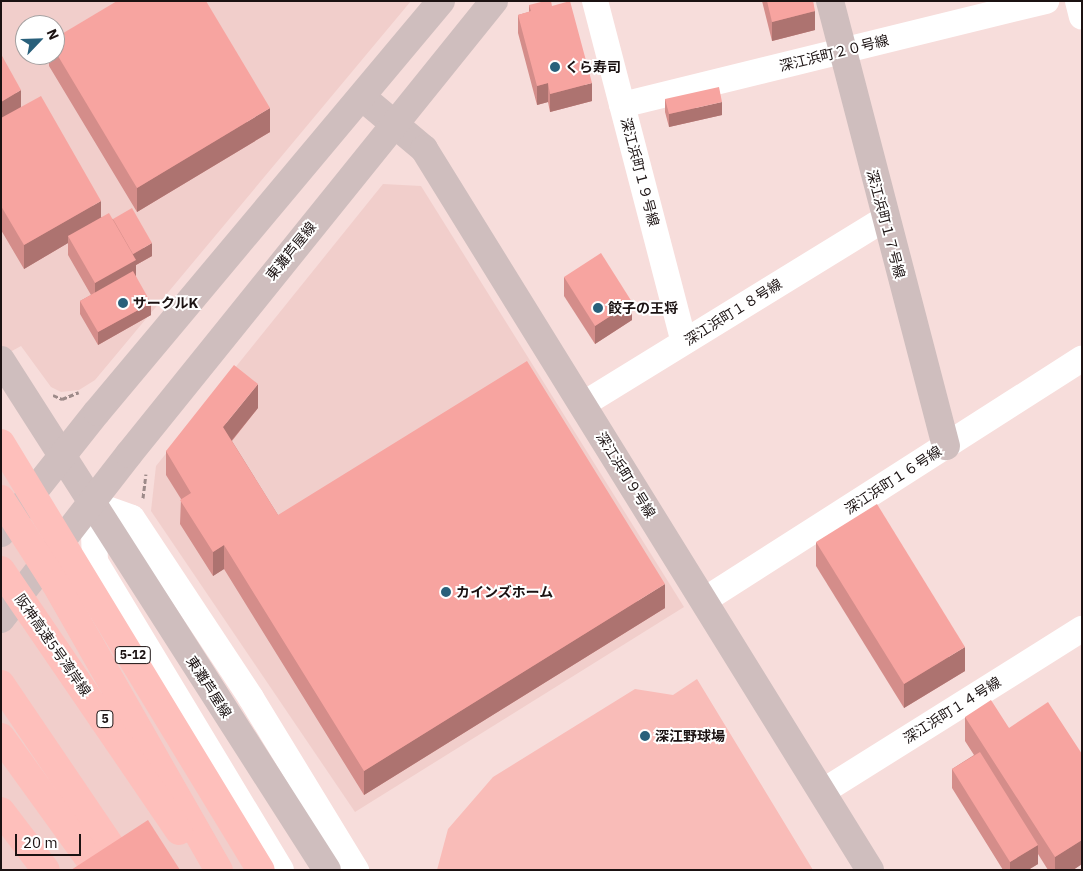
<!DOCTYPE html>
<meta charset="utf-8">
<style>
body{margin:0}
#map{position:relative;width:1083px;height:871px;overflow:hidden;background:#f7dddb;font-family:"IBM Plex Sans","Noto Sans JP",sans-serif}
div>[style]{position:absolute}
.built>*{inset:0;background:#f1cecb}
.green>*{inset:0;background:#f9bcb8}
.path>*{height:3px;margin-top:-1.5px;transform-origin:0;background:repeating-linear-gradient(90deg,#9d8a89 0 5px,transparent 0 7.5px)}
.street>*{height:26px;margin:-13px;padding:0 13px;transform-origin:13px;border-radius:13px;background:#fff}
.secondary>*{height:28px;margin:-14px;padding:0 14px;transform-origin:14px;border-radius:14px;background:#cfbebe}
.highway>*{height:28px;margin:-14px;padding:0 14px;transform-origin:14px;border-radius:14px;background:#febfbb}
.wall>*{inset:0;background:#d48d8a}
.shaded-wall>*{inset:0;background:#ad7370}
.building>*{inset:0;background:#f7a4a0}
.dots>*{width:14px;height:14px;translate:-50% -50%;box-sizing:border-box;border:2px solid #fff;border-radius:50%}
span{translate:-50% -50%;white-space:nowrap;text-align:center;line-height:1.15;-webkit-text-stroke:4px #fff;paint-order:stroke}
.shield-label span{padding:1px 4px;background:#fff;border:1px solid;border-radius:4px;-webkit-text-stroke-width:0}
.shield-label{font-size:12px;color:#1b1212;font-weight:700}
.street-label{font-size:14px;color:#1b1212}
.poi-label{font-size:14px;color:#1b1212;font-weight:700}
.left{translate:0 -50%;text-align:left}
.frame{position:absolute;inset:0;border:2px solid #1b1212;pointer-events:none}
.north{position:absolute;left:15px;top:15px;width:50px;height:50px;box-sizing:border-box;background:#fff;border:1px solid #a4a0a0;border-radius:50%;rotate:66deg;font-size:14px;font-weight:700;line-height:20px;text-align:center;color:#1b1212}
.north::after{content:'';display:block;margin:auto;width:18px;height:22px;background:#29607b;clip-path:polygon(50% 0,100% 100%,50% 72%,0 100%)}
.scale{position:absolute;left:15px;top:834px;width:66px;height:22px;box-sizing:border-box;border:2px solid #1b1212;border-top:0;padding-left:6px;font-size:15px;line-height:18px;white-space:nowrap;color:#1b1212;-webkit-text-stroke:4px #fff;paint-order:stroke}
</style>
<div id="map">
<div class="built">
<i style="clip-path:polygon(evenodd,1px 1px,411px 1px,95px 380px,79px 390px,61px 392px,51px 387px,21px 346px,1px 357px,1px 1px,25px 25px,55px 25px,55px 55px,25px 55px,25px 25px)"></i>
<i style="clip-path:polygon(383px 184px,421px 186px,684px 607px,355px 812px,151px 511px,156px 466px)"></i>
<i style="clip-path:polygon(1px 469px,262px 870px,1px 870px)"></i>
</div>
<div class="green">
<i style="clip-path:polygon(697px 679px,813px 870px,437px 870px,448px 829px,493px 777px,635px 689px,673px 695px)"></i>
</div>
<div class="path">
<i style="left:53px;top:395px;width:10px;rotate:24deg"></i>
<i style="left:62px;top:399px;width:18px;rotate:-22deg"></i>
<i style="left:143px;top:498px;width:24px;rotate:-83deg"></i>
</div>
<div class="street">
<i style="left:595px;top:1px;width:352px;rotate:75.4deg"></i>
<i style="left:1078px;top:1px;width:16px;rotate:76deg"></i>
<i style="left:622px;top:105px;width:437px;rotate:-13.8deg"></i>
<i style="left:582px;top:405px;width:355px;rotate:-31.6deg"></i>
<i style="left:703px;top:601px;width:450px;rotate:-32.6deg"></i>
<i style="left:822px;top:792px;width:307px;rotate:-32.1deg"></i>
<i style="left:281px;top:870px;width:360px;rotate:-121.1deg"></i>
<i style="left:95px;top:562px;width:58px;rotate:-92deg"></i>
<i style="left:93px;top:504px;width:41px;rotate:19.7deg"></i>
<i style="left:132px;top:518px;width:216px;rotate:56.5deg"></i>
<i style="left:251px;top:698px;width:202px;rotate:58.6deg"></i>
</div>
<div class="secondary">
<i style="left:830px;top:1px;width:460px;rotate:75.4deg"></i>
<i style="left:362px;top:97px;width:81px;rotate:40deg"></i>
<i style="left:424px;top:149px;width:848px;rotate:58.26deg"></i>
<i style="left:1px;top:360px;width:605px;rotate:57.41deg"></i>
<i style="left:1px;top:533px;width:154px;rotate:-51.6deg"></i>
<i style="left:97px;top:412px;width:536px;rotate:-50.07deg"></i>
<i style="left:1px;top:619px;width:209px;rotate:-52.2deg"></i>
<i style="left:129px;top:454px;width:582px;rotate:-51.14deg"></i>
</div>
<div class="highway">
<i style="left:1px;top:443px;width:500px;rotate:58.7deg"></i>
<i style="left:1px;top:499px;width:100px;rotate:57.3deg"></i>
<i style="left:55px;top:583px;width:331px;rotate:60.3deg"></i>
<i style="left:1px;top:570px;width:316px;rotate:55.7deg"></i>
<i style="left:1px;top:684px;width:225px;rotate:55.9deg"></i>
<i style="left:1px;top:737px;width:164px;rotate:54.2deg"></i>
<i style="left:1px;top:811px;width:74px;rotate:52.7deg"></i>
</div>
<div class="wall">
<i style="clip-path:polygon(762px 1px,813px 1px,815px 30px,772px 41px)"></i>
<i style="clip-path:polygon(529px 5px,552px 6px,592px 101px,550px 112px,548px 102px,537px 105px,518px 33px,518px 15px,529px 12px)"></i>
<i style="clip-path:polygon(55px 38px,270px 132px,137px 212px,49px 66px,49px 55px,55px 55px)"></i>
<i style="clip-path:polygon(1px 54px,21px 107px,101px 217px,113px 219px,152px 256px,136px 265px,136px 277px,151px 315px,98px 345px,80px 314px,80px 301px,91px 295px,68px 255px,68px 243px,24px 269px,1px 230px)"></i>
<i style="clip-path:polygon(665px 99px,722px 115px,669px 127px,665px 112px)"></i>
<i style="clip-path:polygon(564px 277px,632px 320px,595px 344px,564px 296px)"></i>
<i style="clip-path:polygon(258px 408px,232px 441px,278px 515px,665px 608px,364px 795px,224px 569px,213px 576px,180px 524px,181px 499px,166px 475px,166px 451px)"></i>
<i style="clip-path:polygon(816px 542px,965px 671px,904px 708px,816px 566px)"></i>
<i style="clip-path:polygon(965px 717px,1009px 728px,1082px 754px,1082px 864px,1073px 870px,1048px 870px,1038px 854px,1038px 864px,1028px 870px,1003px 870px,952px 788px,952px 769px,974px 755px,965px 741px)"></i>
</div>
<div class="shaded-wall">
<i style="clip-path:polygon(815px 11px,815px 30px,772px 41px,772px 22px)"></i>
<i style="clip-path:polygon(548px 83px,548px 102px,537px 105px,537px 86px)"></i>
<i style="clip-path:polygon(592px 83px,592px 101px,550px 112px,550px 94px)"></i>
<i style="clip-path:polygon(21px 90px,21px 114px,1px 126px,1px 102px)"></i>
<i style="clip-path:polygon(722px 102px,722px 115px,669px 127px,669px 114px)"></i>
<i style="clip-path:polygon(270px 108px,270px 132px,137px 212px,137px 188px)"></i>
<i style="clip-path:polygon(101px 201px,101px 225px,68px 236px,68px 243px,24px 269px,24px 245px)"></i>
<i style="clip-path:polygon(152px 243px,152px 256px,136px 265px,136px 278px,95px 302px,95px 283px,130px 256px)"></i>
<i style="clip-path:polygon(632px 302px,632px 320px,595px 344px,595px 326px)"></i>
<i style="clip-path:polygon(151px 303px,151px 315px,98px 345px,98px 332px)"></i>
<i style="clip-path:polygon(258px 384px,258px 408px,223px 451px,223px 427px)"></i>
<i style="clip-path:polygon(224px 545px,224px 569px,213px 576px,213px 552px)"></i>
<i style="clip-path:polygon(665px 584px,665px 608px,364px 795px,364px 771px)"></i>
<i style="clip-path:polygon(965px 647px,965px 671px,904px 708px,904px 684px)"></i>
<i style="clip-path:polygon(1082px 840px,1082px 864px,1073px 870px,1055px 870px,1055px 857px)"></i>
<i style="clip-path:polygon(1038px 845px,1038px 864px,1028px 870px,1010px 870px,1010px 862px)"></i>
</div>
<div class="building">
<i style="clip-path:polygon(117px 1px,206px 1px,270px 108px,137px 188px,55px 51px,55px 38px)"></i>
<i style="clip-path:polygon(545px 1px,551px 1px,552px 6px,570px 1px,592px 83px,550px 94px,548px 83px,537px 86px,518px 15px,531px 11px,529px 5px)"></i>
<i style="clip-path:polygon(767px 1px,813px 1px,815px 11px,772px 22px)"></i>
<i style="clip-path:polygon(1px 54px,21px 90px,1px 102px)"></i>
<i style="clip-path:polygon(719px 87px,722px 102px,669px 114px,665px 99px)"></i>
<i style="clip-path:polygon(41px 96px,101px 201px,24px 245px,1px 206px,1px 118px)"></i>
<i style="clip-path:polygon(132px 208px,152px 243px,133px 254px,113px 219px)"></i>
<i style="clip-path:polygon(109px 213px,136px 260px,95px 283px,68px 236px)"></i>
<i style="clip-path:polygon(601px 253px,632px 302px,595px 326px,564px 277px)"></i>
<i style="clip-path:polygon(133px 271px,151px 303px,98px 332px,80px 301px)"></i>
<i style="clip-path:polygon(527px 361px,665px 584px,364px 771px,224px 545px,213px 552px,180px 500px,191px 493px,166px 451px,234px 365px,258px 384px,223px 427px,278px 515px)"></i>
<i style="clip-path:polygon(877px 504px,965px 647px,904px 684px,816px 542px)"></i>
<i style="clip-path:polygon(991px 700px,1009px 728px,1048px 702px,1082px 754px,1082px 840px,1055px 857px,965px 717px)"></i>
<i style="clip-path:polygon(980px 752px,1038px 845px,1010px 862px,952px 769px)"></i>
<i style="clip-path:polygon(148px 820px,180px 870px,71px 870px)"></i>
</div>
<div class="dots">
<i style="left:555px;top:67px;background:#29607b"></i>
<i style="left:123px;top:303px;background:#29607b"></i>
<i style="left:598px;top:308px;background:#29607b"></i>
<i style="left:446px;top:592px;background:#29607b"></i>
<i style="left:645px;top:736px;background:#29607b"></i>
</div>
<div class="shield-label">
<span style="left:133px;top:655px">5-12</span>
<span style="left:105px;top:719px">5</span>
</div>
<div class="street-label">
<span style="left:834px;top:53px;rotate:-14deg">深江浜町２０号線</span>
<span style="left:640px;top:172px;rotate:75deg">深江浜町１９号線</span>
<span style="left:886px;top:224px;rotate:75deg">深江浜町１７号線</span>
<span style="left:291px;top:251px;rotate:-51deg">東灘芦屋線</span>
<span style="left:733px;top:312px;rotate:-32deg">深江浜町１８号線</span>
<span style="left:626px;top:475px;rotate:58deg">深江浜町９号線</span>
<span style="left:893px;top:480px;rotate:-33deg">深江浜町１６号線</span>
<span style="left:53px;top:645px;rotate:55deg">阪神高速5号湾岸線</span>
<span style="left:209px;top:687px;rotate:57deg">東灘芦屋線</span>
<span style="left:952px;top:710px;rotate:-32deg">深江浜町１４号線</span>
</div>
<div class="poi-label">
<span class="left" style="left:565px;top:67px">くら寿司</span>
<span class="left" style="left:133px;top:303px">サークルK</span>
<span class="left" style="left:608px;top:308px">餃子の王将</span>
<span class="left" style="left:456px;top:592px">カインズホーム</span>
<span class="left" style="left:655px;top:736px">深江野球場</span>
</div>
<div class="frame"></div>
<div class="north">N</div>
<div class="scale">20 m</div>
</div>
